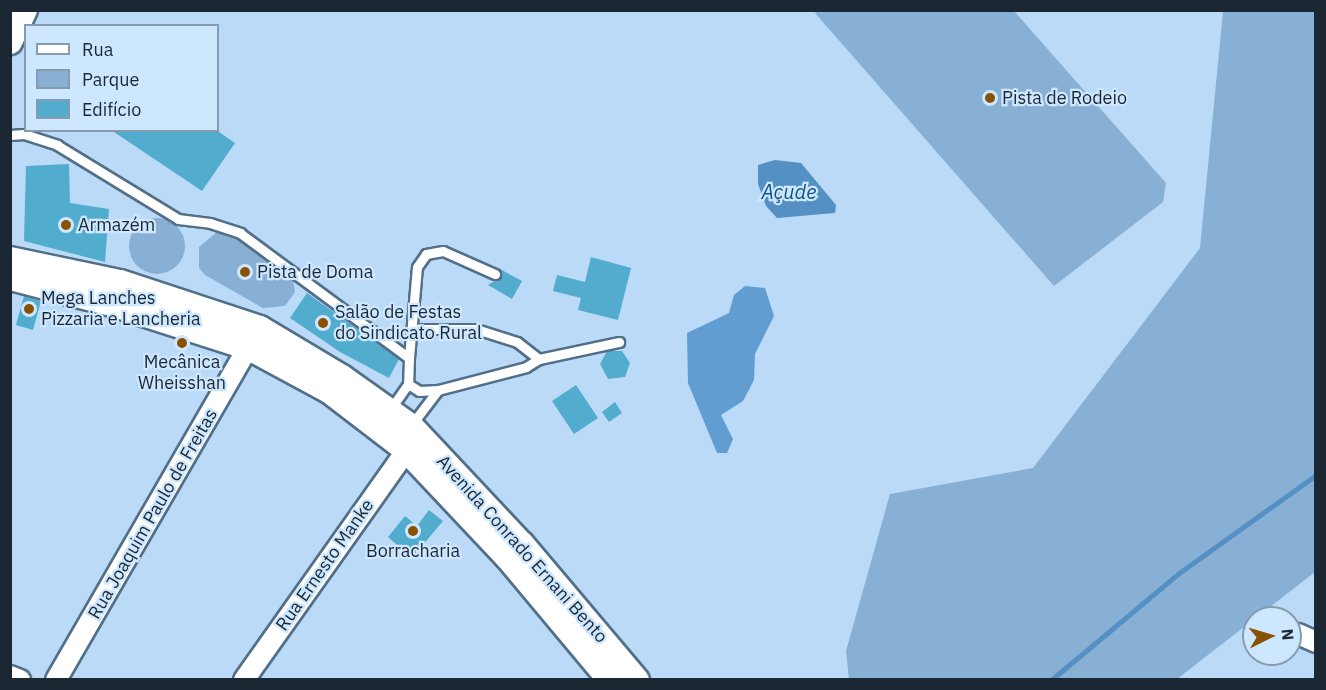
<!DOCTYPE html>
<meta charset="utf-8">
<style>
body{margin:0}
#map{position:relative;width:1326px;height:690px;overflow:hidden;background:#badaf7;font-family:"IBM Plex Sans",sans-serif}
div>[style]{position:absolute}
.green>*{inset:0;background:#88b0d4}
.round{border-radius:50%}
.forest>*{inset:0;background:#619dd1}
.water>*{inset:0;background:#5490c3}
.stream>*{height:5px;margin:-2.5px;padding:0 2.5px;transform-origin:2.5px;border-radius:2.5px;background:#5490c3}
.building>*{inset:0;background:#51acce}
.roads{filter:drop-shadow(2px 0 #526f89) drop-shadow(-2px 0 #526f89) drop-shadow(0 2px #526f89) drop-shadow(0 -2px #526f89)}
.service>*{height:9px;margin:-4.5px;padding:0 4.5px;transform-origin:4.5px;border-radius:4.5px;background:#fff}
.minor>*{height:20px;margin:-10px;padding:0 10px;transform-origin:10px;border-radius:10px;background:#fff}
.tertiary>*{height:24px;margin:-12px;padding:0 12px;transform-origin:12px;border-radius:12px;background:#fff}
.dots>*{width:16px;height:16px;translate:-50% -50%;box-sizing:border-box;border:3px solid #cde7fe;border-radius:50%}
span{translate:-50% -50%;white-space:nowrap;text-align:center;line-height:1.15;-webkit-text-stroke:4.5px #cde7fe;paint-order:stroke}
.poi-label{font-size:18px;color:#1b2833}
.left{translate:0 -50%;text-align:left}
.street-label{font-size:18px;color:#1b2833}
.water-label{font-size:20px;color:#0e5485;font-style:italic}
.frame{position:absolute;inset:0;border:12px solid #1b2833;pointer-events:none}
.legend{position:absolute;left:24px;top:24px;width:195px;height:108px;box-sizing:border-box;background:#cde7fe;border:2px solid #869bad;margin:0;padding:8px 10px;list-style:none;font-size:18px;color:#1b2833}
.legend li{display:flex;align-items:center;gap:12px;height:30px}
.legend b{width:30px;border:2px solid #869bad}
.north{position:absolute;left:1242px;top:606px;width:60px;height:60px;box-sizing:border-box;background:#cde7fe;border:2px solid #869bad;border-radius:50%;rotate:85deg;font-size:16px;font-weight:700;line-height:24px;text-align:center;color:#1b2833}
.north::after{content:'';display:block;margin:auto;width:21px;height:27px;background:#895203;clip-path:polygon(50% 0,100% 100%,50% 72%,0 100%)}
</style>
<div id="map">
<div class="green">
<i style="clip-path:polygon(818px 10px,1014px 11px,1166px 183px,1163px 202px,1054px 286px,815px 13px)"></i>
<i style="clip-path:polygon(1223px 11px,1315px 11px,1315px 572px,1177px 679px,849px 679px,846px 651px,890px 494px,1033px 468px,1200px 248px)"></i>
<i class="round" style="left:129px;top:218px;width:56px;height:56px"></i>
<i style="clip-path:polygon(217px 232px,233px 233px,292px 275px,295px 292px,285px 306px,263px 308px,205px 275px,199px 268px,199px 247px)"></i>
</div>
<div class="forest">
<i style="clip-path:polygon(745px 286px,765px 288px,774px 316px,755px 354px,754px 380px,743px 401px,721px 415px,733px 439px,727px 453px,717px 453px,688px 383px,687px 333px,729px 313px,734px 295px)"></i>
</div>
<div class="water">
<i style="clip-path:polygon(775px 160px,801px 163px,836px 205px,835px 213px,777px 218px,766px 206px,758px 184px,758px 165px)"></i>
</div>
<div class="stream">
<i style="left:1051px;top:680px;width:167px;rotate:-39.9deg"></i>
<i style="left:1179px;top:573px;width:168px;rotate:-35.6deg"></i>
</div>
<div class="building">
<i style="clip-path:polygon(111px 130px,216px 130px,235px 143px,202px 191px)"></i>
<i style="clip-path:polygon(69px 164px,70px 203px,109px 209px,105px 262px,24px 241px,26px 166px)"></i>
<i style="clip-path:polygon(591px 257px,631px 268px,618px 320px,578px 310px,581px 298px,553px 291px,557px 275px,585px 282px)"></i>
<i style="clip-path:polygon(498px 268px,522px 281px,512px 299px,488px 285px,501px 277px)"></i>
<i style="clip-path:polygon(307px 293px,399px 359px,389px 378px,340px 352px,290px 318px)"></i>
<i style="clip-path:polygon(24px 296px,41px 301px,33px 330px,16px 325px)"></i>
<i style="clip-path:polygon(607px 351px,622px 351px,630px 363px,625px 377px,608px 379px,600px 364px)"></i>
<i style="clip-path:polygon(576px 385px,598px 418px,574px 434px,552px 401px)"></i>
<i style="clip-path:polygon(615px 402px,622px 413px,609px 422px,602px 412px)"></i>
<i style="clip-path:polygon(429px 510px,443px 521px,412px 558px,388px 537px,405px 516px,417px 526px)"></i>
</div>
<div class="roads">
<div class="service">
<i style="left:10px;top:135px;width:14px;rotate:-4deg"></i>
<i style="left:24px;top:134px;width:35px;rotate:18deg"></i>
<i style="left:57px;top:145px;width:142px;rotate:31.4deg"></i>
<i style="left:178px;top:219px;width:32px;rotate:7deg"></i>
<i style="left:210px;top:223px;width:32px;rotate:18deg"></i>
<i style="left:240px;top:233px;width:210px;rotate:36.5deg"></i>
<i style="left:409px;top:358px;width:26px;rotate:92deg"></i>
<i style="left:408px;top:384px;width:32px;rotate:125deg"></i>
<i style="left:413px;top:329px;width:63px"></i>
<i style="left:476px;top:329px;width:43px;rotate:17.6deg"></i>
<i style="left:517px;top:342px;width:28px;rotate:38deg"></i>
<i style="left:539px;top:359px;width:82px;rotate:-12deg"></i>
<i style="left:409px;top:358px;width:91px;rotate:-85deg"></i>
<i style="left:417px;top:267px;width:16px;rotate:-55deg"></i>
<i style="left:426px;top:254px;width:17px;rotate:-10deg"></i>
<i style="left:443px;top:251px;width:57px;rotate:23.9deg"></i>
<i style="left:408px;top:384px;width:13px;rotate:32deg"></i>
<i style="left:419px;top:391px;width:19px;rotate:-3deg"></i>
<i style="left:438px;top:390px;width:91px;rotate:-14.6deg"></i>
<i style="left:526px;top:367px;width:15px;rotate:-32deg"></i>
<i style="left:412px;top:424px;width:43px;rotate:-52.6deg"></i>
</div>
<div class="minor">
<i style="left:1298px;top:634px;width:20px;rotate:24deg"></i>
<i style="left:10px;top:676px;width:11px;rotate:22deg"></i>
<i style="left:56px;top:680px;width:397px;rotate:-60deg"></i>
<i style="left:244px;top:680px;width:294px;rotate:-54.7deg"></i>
</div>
<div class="tertiary">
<i style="left:10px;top:42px;width:35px;rotate:-65deg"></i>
<i style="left:10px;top:259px;width:112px;rotate:11.8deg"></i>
<i style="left:120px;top:282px;width:147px;rotate:18.2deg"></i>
<i style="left:260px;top:328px;width:96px;rotate:30.9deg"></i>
<i style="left:342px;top:377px;width:85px;rotate:35.4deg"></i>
<i style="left:411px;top:426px;width:162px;rotate:46.8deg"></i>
<i style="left:522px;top:544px;width:178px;rotate:49.8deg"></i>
<i style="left:10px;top:278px;width:108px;rotate:14.4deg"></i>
<i style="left:115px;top:305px;width:141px;rotate:17.8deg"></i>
<i style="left:249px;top:348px;width:91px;rotate:28.3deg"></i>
<i style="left:329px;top:391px;width:97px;rotate:37.5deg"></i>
<i style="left:406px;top:450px;width:147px;rotate:46.7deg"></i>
<i style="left:507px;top:557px;width:160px;rotate:50.1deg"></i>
</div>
</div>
<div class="dots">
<i style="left:990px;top:98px;background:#895203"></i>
<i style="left:66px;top:225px;background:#895203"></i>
<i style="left:245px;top:272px;background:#895203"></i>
<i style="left:29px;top:309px;background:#895203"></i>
<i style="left:323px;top:323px;background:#895203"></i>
<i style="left:182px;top:343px;background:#895203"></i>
<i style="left:413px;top:531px;background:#895203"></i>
</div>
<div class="poi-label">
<span class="left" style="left:1002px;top:98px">Pista de Rodeio</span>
<span class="left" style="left:78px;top:225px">Armazém</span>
<span class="left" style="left:257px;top:272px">Pista de Doma</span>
<span class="left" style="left:41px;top:309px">Mega Lanches<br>Pizzaria e Lancheria</span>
<span class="left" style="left:335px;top:323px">Salão de Festas<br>do Sindicato Rural</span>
<span style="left:182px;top:373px">Mecânica<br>Wheisshan</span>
<span style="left:413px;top:551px">Borracharia</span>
</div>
<div class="street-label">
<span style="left:153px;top:514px;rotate:-60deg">Rua Joaquim Paulo de Freitas</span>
<span style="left:522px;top:549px;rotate:48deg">Avenida Conrado Ernani Bento</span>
<span style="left:325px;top:565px;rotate:-55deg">Rua Ernesto Manke</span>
</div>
<div class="water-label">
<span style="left:789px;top:191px">Açude</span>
</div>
<div class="frame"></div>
<ul class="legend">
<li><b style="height:8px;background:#fff"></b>Rua</li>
<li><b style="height:16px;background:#88b0d4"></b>Parque</li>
<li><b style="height:16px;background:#51acce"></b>Edifício</li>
</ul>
<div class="north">N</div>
</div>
